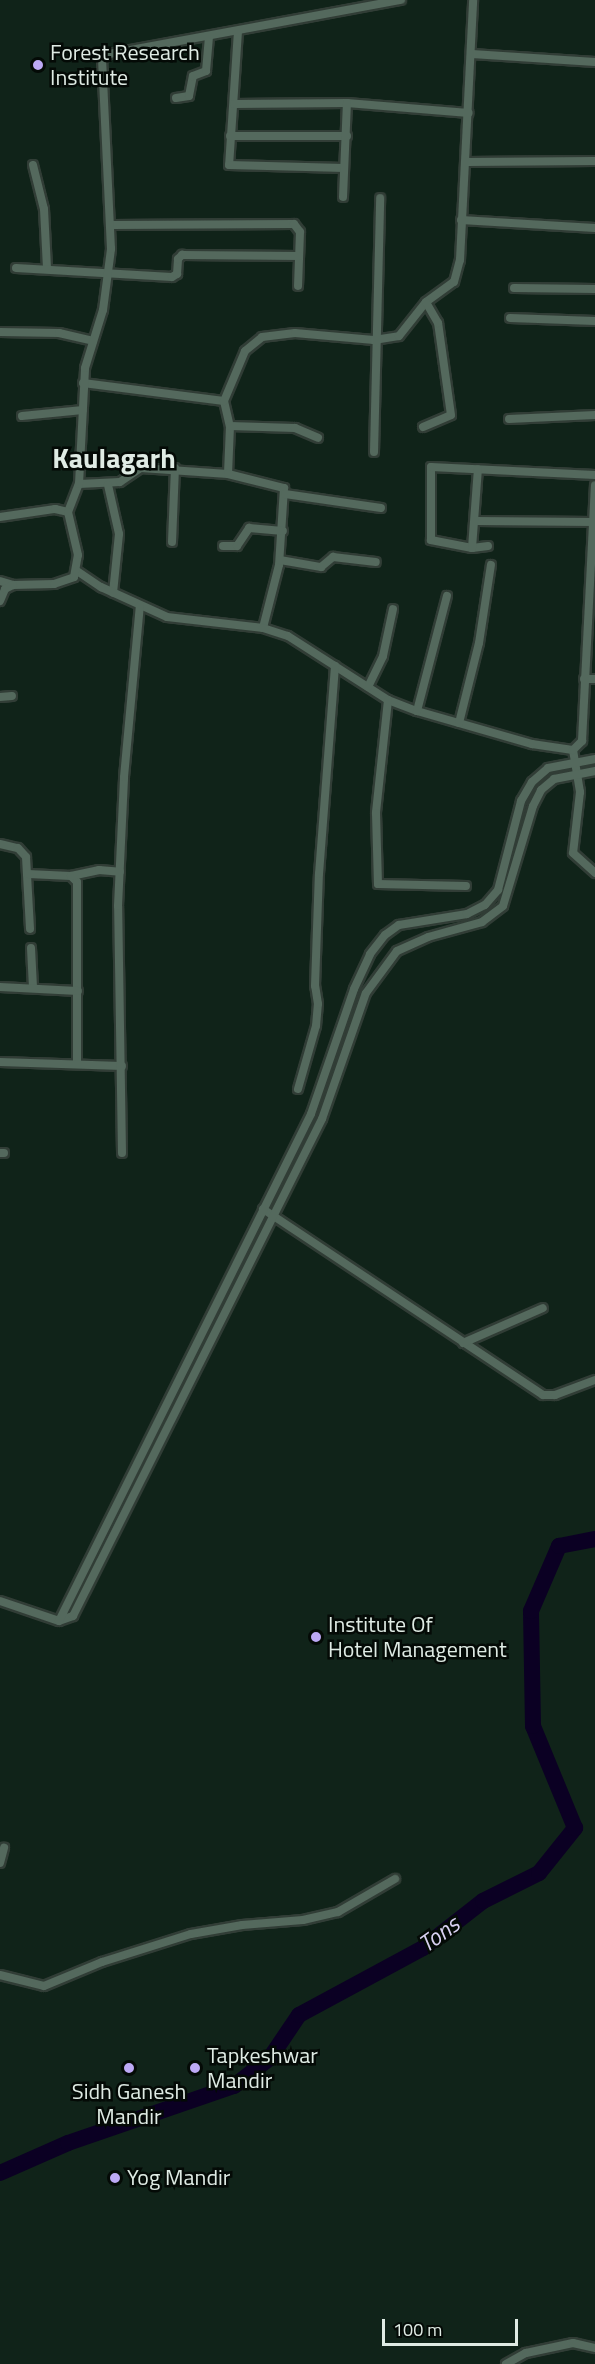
<!DOCTYPE html>
<style>
body{margin:0}
#map{position:relative;width:595px;height:2364px;overflow:hidden;background:#102319;font-family:"Titillium Web",sans-serif}
div>[style]{position:absolute}
.river>*{height:16px;margin:-8px;padding:0 8px;transform-origin:8px;border-radius:8px;background:#0b0023}
.roads{filter:drop-shadow(2px 0 #313d36) drop-shadow(-2px 0 #313d36) drop-shadow(0 2px #313d36) drop-shadow(0 -2px #313d36)}
.street>*{height:8px;margin:-4px;padding:0 4px;transform-origin:4px;border-radius:4px;background:#54695d}
.dots>*{width:16px;height:16px;translate:-50% -50%;box-sizing:border-box;border:3px solid #040a06;border-radius:50%}
span{translate:-50% -50%;white-space:nowrap;text-align:center;line-height:1.15;-webkit-text-stroke:5px #040a06;paint-order:stroke}
.poi-label{font-size:22px;color:#dfebe4}
.left{translate:0 -50%;text-align:left}
.water-label{font-size:24px;color:#d8d0f1;font-style:italic}
.district-label{font-size:28px;color:#dfebe4;font-weight:700}
.scale{position:absolute;left:382px;top:2319px;width:136px;height:27px;box-sizing:border-box;border:3px solid #dfebe4;border-top:0;padding-left:8px;font-size:18px;line-height:21px;white-space:nowrap;color:#dfebe4;-webkit-text-stroke:4px #040a06;paint-order:stroke}
</style>
<div id="map">
<div class="river">
<i style="left:0;top:2173px;width:74px;rotate:-23.8deg"></i>
<i style="left:68px;top:2143px;width:176px;rotate:-19deg"></i>
<i style="left:234px;top:2086px;width:46px;rotate:-37.9deg"></i>
<i style="left:270px;top:2058px;width:52px;rotate:-56deg"></i>
<i style="left:299px;top:2015px;width:141px;rotate:-28.4deg"></i>
<i style="left:423px;top:1948px;width:76px;rotate:-38.1deg"></i>
<i style="left:483px;top:1901px;width:63px;rotate:-26.6deg"></i>
<i style="left:539px;top:1873px;width:58px;rotate:-51.3deg"></i>
<i style="left:575px;top:1828px;width:110px;rotate:-112.4deg"></i>
<i style="left:533px;top:1726px;width:115px;rotate:-91deg"></i>
<i style="left:531px;top:1611px;width:71px;rotate:-66.7deg"></i>
<i style="left:559px;top:1546px;width:37px;rotate:-11deg"></i>
</div>
<div class="roads">
<div class="street">
<i style="left:238px;top:31px;width:134px;rotate:93.8deg"></i>
<i style="left:229px;top:165px;width:115px;rotate:1.5deg"></i>
<i style="left:472px;top:54px;width:123px;rotate:3.7deg"></i>
<i style="left:176px;top:98px;width:13px;rotate:-9deg"></i>
<i style="left:189px;top:96px;width:20px;rotate:-79deg"></i>
<i style="left:193px;top:76px;width:14px;rotate:-21deg"></i>
<i style="left:206px;top:71px;width:35px;rotate:-85deg"></i>
<i style="left:234px;top:104px;width:113px;rotate:-0.5deg"></i>
<i style="left:347px;top:103px;width:122px;rotate:4.7deg"></i>
<i style="left:230px;top:136px;width:117px"></i>
<i style="left:466px;top:162px;width:129px;rotate:-0.4deg"></i>
<i style="left:33px;top:165px;width:45px;rotate:76deg"></i>
<i style="left:44px;top:209px;width:59px;rotate:87.1deg"></i>
<i style="left:343px;top:197px;width:94px;rotate:-87.6deg"></i>
<i style="left:461px;top:220px;width:134px;rotate:3.4deg"></i>
<i style="left:112px;top:225px;width:182px;rotate:-0.3deg"></i>
<i style="left:294px;top:224px;width:10px;rotate:53deg"></i>
<i style="left:300px;top:232px;width:54px;rotate:92.1deg"></i>
<i style="left:16px;top:268px;width:156px;rotate:3.3deg"></i>
<i style="left:172px;top:277px;width:6px;rotate:-31deg"></i>
<i style="left:177px;top:274px;width:15px;rotate:-86deg"></i>
<i style="left:178px;top:259px;width:6px;rotate:-45deg"></i>
<i style="left:182px;top:255px;width:117px;rotate:0.5deg"></i>
<i style="left:514px;top:288px;width:81px;rotate:0.7deg"></i>
<i style="left:510px;top:318px;width:85px;rotate:2deg"></i>
<i style="left:0;top:332px;width:59px;rotate:1deg"></i>
<i style="left:59px;top:333px;width:35px;rotate:13deg"></i>
<i style="left:83px;top:383px;width:142px;rotate:7.3deg"></i>
<i style="left:224px;top:401px;width:26px;rotate:77deg"></i>
<i style="left:230px;top:426px;width:48px;rotate:92.4deg"></i>
<i style="left:224px;top:401px;width:54px;rotate:-67.2deg"></i>
<i style="left:245px;top:351px;width:22px;rotate:-39deg"></i>
<i style="left:262px;top:337px;width:33px;rotate:-7deg"></i>
<i style="left:295px;top:333px;width:79px;rotate:5.1deg"></i>
<i style="left:374px;top:340px;width:25px;rotate:-9deg"></i>
<i style="left:399px;top:336px;width:43px;rotate:-51.5deg"></i>
<i style="left:426px;top:302px;width:34px;rotate:-36deg"></i>
<i style="left:454px;top:282px;width:23px;rotate:-75deg"></i>
<i style="left:460px;top:260px;width:260px;rotate:-87.1deg"></i>
<i style="left:22px;top:416px;width:61px;rotate:-5.6deg"></i>
<i style="left:509px;top:419px;width:86px;rotate:-2.7deg"></i>
<i style="left:230px;top:426px;width:65px;rotate:1.8deg"></i>
<i style="left:295px;top:428px;width:25px;rotate:23deg"></i>
<i style="left:423px;top:427px;width:30px;rotate:-23deg"></i>
<i style="left:451px;top:415px;width:93px;rotate:-98deg"></i>
<i style="left:438px;top:323px;width:24px;rotate:-120deg"></i>
<i style="left:374px;top:452px;width:254px;rotate:-88.6deg"></i>
<i style="left:79px;top:484px;width:41px;rotate:-2.8deg"></i>
<i style="left:120px;top:482px;width:25px;rotate:-34deg"></i>
<i style="left:141px;top:468px;width:87px;rotate:3.9deg"></i>
<i style="left:228px;top:474px;width:58px;rotate:14deg"></i>
<i style="left:284px;top:488px;width:77px;rotate:93.7deg"></i>
<i style="left:279px;top:565px;width:65px;rotate:104.3deg"></i>
<i style="left:108px;top:485px;width:50px;rotate:77.3deg"></i>
<i style="left:119px;top:534px;width:59px;rotate:95.8deg"></i>
<i style="left:285px;top:494px;width:97px;rotate:8.3deg"></i>
<i style="left:68px;top:512px;width:30px;rotate:-69deg"></i>
<i style="left:79px;top:484px;width:116px;rotate:-87deg"></i>
<i style="left:85px;top:368px;width:61px;rotate:-72.8deg"></i>
<i style="left:103px;top:310px;width:62px;rotate:-82.5deg"></i>
<i style="left:111px;top:249px;width:189px;rotate:-92.7deg"></i>
<i style="left:102px;top:60px;width:9px;rotate:-41deg"></i>
<i style="left:109px;top:54px;width:297px;rotate:-10.5deg"></i>
<i style="left:0;top:517px;width:56px;rotate:-8.3deg"></i>
<i style="left:55px;top:509px;width:13px;rotate:13deg"></i>
<i style="left:476px;top:521px;width:117px;rotate:0.5deg"></i>
<i style="left:172px;top:542px;width:74px;rotate:-87.7deg"></i>
<i style="left:223px;top:546px;width:14px"></i>
<i style="left:237px;top:546px;width:22px;rotate:-56deg"></i>
<i style="left:249px;top:528px;width:34px;rotate:5deg"></i>
<i style="left:488px;top:546px;width:16px;rotate:173deg"></i>
<i style="left:472px;top:548px;width:42px;rotate:-169deg"></i>
<i style="left:431px;top:540px;width:73px;rotate:-90deg"></i>
<i style="left:431px;top:467px;width:164px;rotate:2.8deg"></i>
<i style="left:472px;top:548px;width:79px;rotate:-85.7deg"></i>
<i style="left:280px;top:560px;width:42px;rotate:9.7deg"></i>
<i style="left:321px;top:567px;width:16px;rotate:-40deg"></i>
<i style="left:333px;top:557px;width:43px;rotate:6.6deg"></i>
<i style="left:77px;top:571px;width:29px;rotate:34deg"></i>
<i style="left:101px;top:587px;width:72px;rotate:24.4deg"></i>
<i style="left:167px;top:617px;width:97px;rotate:6.5deg"></i>
<i style="left:263px;top:628px;width:26px;rotate:18deg"></i>
<i style="left:288px;top:636px;width:119px;rotate:32.6deg"></i>
<i style="left:388px;top:700px;width:31px;rotate:21deg"></i>
<i style="left:417px;top:711px;width:120px;rotate:16deg"></i>
<i style="left:532px;top:744px;width:41px;rotate:8.3deg"></i>
<i style="left:573px;top:750px;width:43px;rotate:80.5deg"></i>
<i style="left:580px;top:792px;width:61px;rotate:96.5deg"></i>
<i style="left:573px;top:853px;width:30px;rotate:42deg"></i>
<i style="left:0;top:581px;width:14px;rotate:17deg"></i>
<i style="left:13px;top:585px;width:41px;rotate:-1.4deg"></i>
<i style="left:54px;top:584px;width:21px;rotate:-19deg"></i>
<i style="left:74px;top:577px;width:22px;rotate:-80deg"></i>
<i style="left:78px;top:555px;width:44px;rotate:-103.1deg"></i>
<i style="left:0;top:601px;width:13px;rotate:-67deg"></i>
<i style="left:5px;top:589px;width:9px;rotate:-27deg"></i>
<i style="left:584px;top:679px;width:11px"></i>
<i style="left:368px;top:687px;width:34px;rotate:-64deg"></i>
<i style="left:383px;top:656px;width:48px;rotate:-78deg"></i>
<i style="left:0;top:697px;width:12px;rotate:-5deg"></i>
<i style="left:388px;top:700px;width:114px;rotate:96.1deg"></i>
<i style="left:376px;top:813px;width:71px;rotate:88.4deg"></i>
<i style="left:378px;top:884px;width:88px;rotate:1.3deg"></i>
<i style="left:417px;top:711px;width:119px;rotate:-75.4deg"></i>
<i style="left:459px;top:723px;width:82px;rotate:-76deg"></i>
<i style="left:479px;top:643px;width:79px;rotate:-81.3deg"></i>
<i style="left:573px;top:750px;width:13px;rotate:-45deg"></i>
<i style="left:582px;top:741px;width:256px;rotate:-87.1deg"></i>
<i style="left:0;top:844px;width:18px;rotate:13deg"></i>
<i style="left:18px;top:848px;width:12px;rotate:48deg"></i>
<i style="left:26px;top:857px;width:72px;rotate:86.8deg"></i>
<i style="left:28px;top:874px;width:43px;rotate:2.7deg"></i>
<i style="left:71px;top:876px;width:8px;rotate:45deg"></i>
<i style="left:77px;top:882px;width:181px;rotate:90deg"></i>
<i style="left:71px;top:876px;width:29px;rotate:-12deg"></i>
<i style="left:99px;top:870px;width:21px;rotate:5deg"></i>
<i style="left:31px;top:948px;width:40px;rotate:87.1deg"></i>
<i style="left:0;top:987px;width:78px;rotate:2.9deg"></i>
<i style="left:0;top:1062px;width:122px;rotate:1.9deg"></i>
<i style="left:298px;top:1089px;width:66px;rotate:-74.1deg"></i>
<i style="left:316px;top:1026px;width:22px;rotate:-85deg"></i>
<i style="left:318px;top:1004px;width:18px;rotate:-99deg"></i>
<i style="left:315px;top:986px;width:112px;rotate:-88deg"></i>
<i style="left:319px;top:874px;width:209px;rotate:-85.6deg"></i>
<i style="left:0;top:1153px;width:4px"></i>
<i style="left:122px;top:1153px;width:247px;rotate:-90.9deg"></i>
<i style="left:118px;top:906px;width:129px;rotate:-87.3deg"></i>
<i style="left:124px;top:777px;width:172px;rotate:-84.7deg"></i>
<i style="left:263px;top:1209px;width:336px;rotate:33.6deg"></i>
<i style="left:543px;top:1395px;width:12px"></i>
<i style="left:555px;top:1395px;width:43px;rotate:-20.6deg"></i>
<i style="left:463px;top:1343px;width:87px;rotate:-23.6deg"></i>
<i style="left:0;top:1601px;width:62px;rotate:18.7deg"></i>
<i style="left:59px;top:1621px;width:15px;rotate:-20deg"></i>
<i style="left:73px;top:1616px;width:556px;rotate:-63.39deg"></i>
<i style="left:322px;top:1119px;width:133px;rotate:-70.8deg"></i>
<i style="left:366px;top:993px;width:52px;rotate:-53.6deg"></i>
<i style="left:397px;top:951px;width:34px;rotate:-24deg"></i>
<i style="left:428px;top:937px;width:56px;rotate:-15.5deg"></i>
<i style="left:482px;top:922px;width:26px;rotate:-37deg"></i>
<i style="left:503px;top:906px;width:104px;rotate:-73.3deg"></i>
<i style="left:533px;top:806px;width:18px;rotate:-63deg"></i>
<i style="left:541px;top:790px;width:17px;rotate:-40deg"></i>
<i style="left:554px;top:779px;width:42px;rotate:-11deg"></i>
<i style="left:59px;top:1621px;width:566px;rotate:-63.57deg"></i>
<i style="left:311px;top:1114px;width:132px;rotate:-71deg"></i>
<i style="left:354px;top:989px;width:38px;rotate:-65deg"></i>
<i style="left:370px;top:954px;width:24px;rotate:-52deg"></i>
<i style="left:385px;top:935px;width:17px;rotate:-36deg"></i>
<i style="left:399px;top:925px;width:69px;rotate:-9.2deg"></i>
<i style="left:467px;top:914px;width:20px;rotate:-27deg"></i>
<i style="left:485px;top:905px;width:20px;rotate:-49deg"></i>
<i style="left:498px;top:890px;width:92px;rotate:-75.5deg"></i>
<i style="left:521px;top:801px;width:22px;rotate:-60deg"></i>
<i style="left:532px;top:782px;width:21px;rotate:-41deg"></i>
<i style="left:548px;top:768px;width:48px;rotate:-10.8deg"></i>
<i style="left:0;top:1863px;width:16px;rotate:-75deg"></i>
<i style="left:0;top:1975px;width:45px;rotate:14deg"></i>
<i style="left:44px;top:1986px;width:63px;rotate:-22.5deg"></i>
<i style="left:102px;top:1962px;width:93px;rotate:-17.5deg"></i>
<i style="left:191px;top:1934px;width:52px;rotate:-10deg"></i>
<i style="left:242px;top:1925px;width:61px;rotate:-4.7deg"></i>
<i style="left:303px;top:1920px;width:36px;rotate:-13deg"></i>
<i style="left:338px;top:1912px;width:66px;rotate:-30.1deg"></i>
<i style="left:506px;top:2364px;width:23px;rotate:-29deg"></i>
<i style="left:526px;top:2353px;width:48px;rotate:-12deg"></i>
<i style="left:573px;top:2343px;width:23px;rotate:13deg"></i>
</div>
</div>
<div class="dots">
<i style="left:38px;top:65px;background:#bda9f5"></i>
<i style="left:316px;top:1637px;background:#bda9f5"></i>
<i style="left:129px;top:2068px;background:#bda9f5"></i>
<i style="left:195px;top:2068px;background:#bda9f5"></i>
<i style="left:115px;top:2178px;background:#bda9f5"></i>
</div>
<div class="poi-label">
<span class="left" style="left:50px;top:65px">Forest Research<br>Institute</span>
<span class="left" style="left:328px;top:1637px">Institute Of<br>Hotel Management</span>
<span class="left" style="left:207px;top:2068px">Tapkeshwar<br>Mandir</span>
<span style="left:129px;top:2104px">Sidh Ganesh<br>Mandir</span>
<span class="left" style="left:127px;top:2178px">Yog Mandir</span>
</div>
<div class="water-label">
<span style="left:439px;top:1934px;rotate:-36deg">Tons</span>
</div>
<div class="district-label">
<span style="left:114px;top:458px">Kaulagarh</span>
</div>
<div class="scale">100 m</div>
</div>
